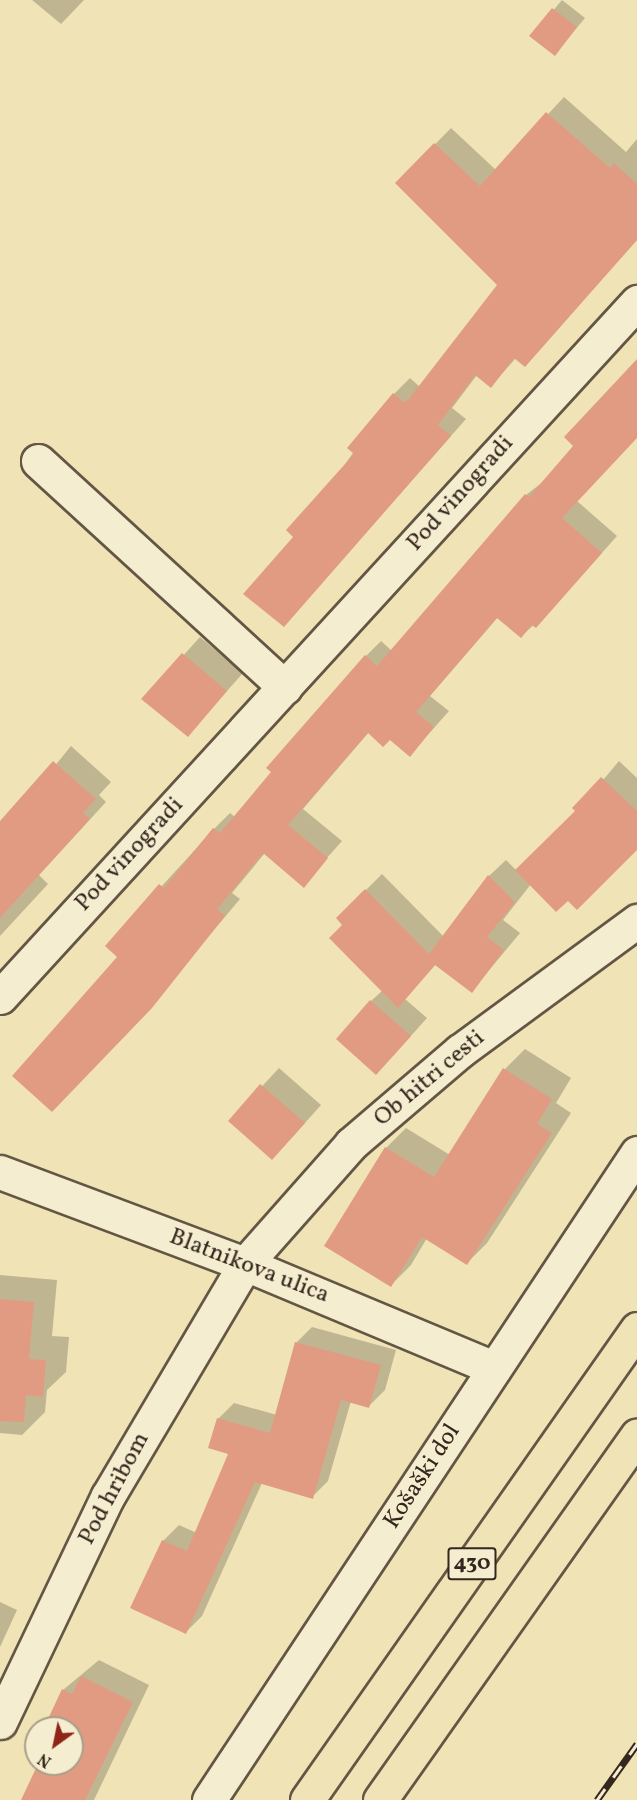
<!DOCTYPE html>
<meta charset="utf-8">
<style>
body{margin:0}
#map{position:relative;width:637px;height:1800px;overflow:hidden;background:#f0e3b6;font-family:Vollkorn,serif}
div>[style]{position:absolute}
.shadow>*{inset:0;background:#0003}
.building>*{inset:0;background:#e29b83}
.roads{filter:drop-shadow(2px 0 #645644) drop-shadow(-2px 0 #645644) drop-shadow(0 2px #645644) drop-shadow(0 -2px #645644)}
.street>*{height:33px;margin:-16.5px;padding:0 16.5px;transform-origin:16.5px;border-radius:16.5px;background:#f5edd0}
.secondary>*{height:33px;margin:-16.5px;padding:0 16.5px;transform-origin:16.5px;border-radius:16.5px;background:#f5edd0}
.highway>*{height:33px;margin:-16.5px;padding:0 16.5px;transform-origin:16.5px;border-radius:16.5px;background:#f0e3b6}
.rail>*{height:7px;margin-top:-3.5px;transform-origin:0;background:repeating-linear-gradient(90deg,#f5edd0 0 14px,#36271e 0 28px);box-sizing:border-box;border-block:2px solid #36271e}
span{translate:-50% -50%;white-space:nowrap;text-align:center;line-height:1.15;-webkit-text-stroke:4.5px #f5edd0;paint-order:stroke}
.shield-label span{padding:2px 4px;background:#f5edd0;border:2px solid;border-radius:4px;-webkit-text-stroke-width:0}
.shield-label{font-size:22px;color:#36271e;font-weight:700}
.street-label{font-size:24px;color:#36271e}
.north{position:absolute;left:24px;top:1716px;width:60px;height:60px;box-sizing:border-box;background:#f5edd0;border:2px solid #a99e89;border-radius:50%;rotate:213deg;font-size:16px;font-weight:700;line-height:24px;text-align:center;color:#36271e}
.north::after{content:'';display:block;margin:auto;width:21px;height:27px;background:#8f2418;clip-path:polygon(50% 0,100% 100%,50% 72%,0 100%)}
</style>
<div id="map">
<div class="shadow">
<i style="clip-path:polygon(32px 0,84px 0,61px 24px)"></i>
<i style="clip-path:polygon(562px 0,585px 18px,555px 54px,532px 36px)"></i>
<i style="clip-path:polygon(564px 97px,626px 152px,637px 139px,637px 240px,525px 365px,516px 358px,491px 386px,477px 375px,452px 408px,466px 419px,284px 625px,295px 536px,394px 394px,410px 378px,420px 387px,499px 285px,397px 183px,451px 128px,496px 170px)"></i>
<i style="clip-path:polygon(637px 362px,637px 437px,577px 501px,617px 536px,551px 610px,521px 636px,498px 617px,430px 696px,449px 711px,410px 755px,390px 738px,369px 732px,303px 809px,342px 841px,303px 885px,265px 853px,232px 893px,240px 899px,124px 1037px,119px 957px,107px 946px,214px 829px,230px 813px,235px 817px,273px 772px,268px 768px,366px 656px,381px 641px,392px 651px,526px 495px,544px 481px,575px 446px)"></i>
<i style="clip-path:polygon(200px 637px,243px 673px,188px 735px,144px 699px)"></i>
<i style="clip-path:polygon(71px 746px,111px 782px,99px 795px,106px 802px,39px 875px,48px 884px,0 936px,0 833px)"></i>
<i style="clip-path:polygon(619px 761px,637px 778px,637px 848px,568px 899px,531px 884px,503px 920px,520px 933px,472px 991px,436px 964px,405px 999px,427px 1018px,393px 1056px,371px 1001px,382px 991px,338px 918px,382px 874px,444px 937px,489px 876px,506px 860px,517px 871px,577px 811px)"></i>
<i style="clip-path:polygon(525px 1049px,571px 1078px,556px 1103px,571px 1113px,487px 1243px,467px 1263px,427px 1238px,411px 1265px,391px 1285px,386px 1148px,406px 1128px,450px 1155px,505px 1069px)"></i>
<i style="clip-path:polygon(279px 1068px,321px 1105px,289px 1141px,230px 1121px)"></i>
<i style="clip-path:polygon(0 1275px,57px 1280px,52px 1336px,69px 1337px,66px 1372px,47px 1390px,45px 1412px,22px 1435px,0 1433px)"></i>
<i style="clip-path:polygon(312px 1327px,396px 1350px,385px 1390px,369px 1406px,351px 1401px,328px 1481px,312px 1497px,262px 1483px,202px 1616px,186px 1632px,163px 1541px,179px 1525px,197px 1533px,230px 1453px,218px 1419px,234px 1403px,277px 1415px,296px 1343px)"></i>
<i style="clip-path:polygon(0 1602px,17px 1610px,0 1647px)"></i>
<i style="clip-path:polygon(99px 1660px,149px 1685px,94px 1800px,22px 1800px,39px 1764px,72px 1764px,72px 1728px,56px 1728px,63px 1690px)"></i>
</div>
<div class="building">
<i style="clip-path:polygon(552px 8px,577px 27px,555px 56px,529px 36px)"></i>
<i style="clip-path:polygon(546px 112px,610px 168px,614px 163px,637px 184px,637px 240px,525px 367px,514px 358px,491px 388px,475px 375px,438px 425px,451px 436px,284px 627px,243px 594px,293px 537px,286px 530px,354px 454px,347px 448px,393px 393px,404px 402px,408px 400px,497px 285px,395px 183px,434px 143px,480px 186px)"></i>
<i style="clip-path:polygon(637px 359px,637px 438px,562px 518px,602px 553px,536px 628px,532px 625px,521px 638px,497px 618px,416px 712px,434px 727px,410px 757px,390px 740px,383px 747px,368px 733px,288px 825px,328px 858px,304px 888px,263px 853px,217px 909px,225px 916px,152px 1008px,52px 1112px,12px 1076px,117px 957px,105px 946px,159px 884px,164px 888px,213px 828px,220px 833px,271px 772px,266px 768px,365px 655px,377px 666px,525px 494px,529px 497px,573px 446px,564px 437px)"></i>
<i style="clip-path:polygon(182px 653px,227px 691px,188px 737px,141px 699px)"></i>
<i style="clip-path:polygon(53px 761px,96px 799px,83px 813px,90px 819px,0 918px,0 821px)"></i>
<i style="clip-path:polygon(601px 777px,637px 811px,637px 850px,577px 910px,568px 901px,556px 912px,515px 870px,575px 811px,572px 808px)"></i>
<i style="clip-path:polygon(488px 875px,515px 902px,487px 937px,504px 950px,472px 993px,435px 965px,398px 1008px,329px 938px,342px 925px,336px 918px,365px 889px,429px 954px)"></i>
<i style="clip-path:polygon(370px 1000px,411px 1036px,376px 1075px,336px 1039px)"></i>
<i style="clip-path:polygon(503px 1068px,552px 1099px,537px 1124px,552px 1133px,467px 1265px,422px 1237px,391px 1287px,324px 1246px,385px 1147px,434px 1177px)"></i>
<i style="clip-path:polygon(260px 1084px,305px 1123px,272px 1160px,228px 1121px)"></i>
<i style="clip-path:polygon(0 1299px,34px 1302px,29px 1359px,46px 1360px,43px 1397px,26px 1395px,24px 1422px,0 1421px)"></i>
<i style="clip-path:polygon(295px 1342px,381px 1365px,369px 1408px,341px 1400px,313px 1499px,255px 1482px,186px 1634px,130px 1608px,162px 1540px,187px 1551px,228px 1454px,208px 1448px,217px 1418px,270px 1433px)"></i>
<i style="clip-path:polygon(81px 1676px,133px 1702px,85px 1800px,21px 1800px,38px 1764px,72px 1764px,72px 1728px,55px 1728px,57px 1723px,48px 1719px,62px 1689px,72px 1694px)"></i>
</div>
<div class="roads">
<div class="street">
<i style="left:38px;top:461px;width:335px;rotate:42.5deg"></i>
<i style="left:0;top:997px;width:943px;rotate:-47.49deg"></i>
<i style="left:0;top:1172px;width:262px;rotate:20.6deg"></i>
<i style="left:245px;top:1264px;width:270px;rotate:22.7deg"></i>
<i style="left:0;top:1722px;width:250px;rotate:-64.5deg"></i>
<i style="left:108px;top:1496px;width:269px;rotate:-59.4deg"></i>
<i style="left:245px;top:1264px;width:160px;rotate:-48.5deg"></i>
<i style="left:351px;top:1144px;width:143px;rotate:-40.5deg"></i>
<i style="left:460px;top:1051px;width:220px;rotate:-36.3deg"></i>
</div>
<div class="secondary">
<i style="left:209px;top:1800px;width:776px;rotate:-56.51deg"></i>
</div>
<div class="highway">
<i style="left:307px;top:1800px;width:575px;rotate:-54.98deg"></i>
<i style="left:380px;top:1800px;width:446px;rotate:-54.8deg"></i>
</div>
</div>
<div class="rail">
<i style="left:597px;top:1800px;width:69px;rotate:-54.5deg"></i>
</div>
<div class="shield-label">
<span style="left:472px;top:1564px">430</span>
</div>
<div class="street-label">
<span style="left:461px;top:494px;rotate:-48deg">Pod vinogradi</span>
<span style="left:130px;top:855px;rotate:-47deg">Pod vinogradi</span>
<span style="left:430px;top:1079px;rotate:-40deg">Ob hitri cesti</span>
<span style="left:249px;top:1267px;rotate:21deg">Blatnikova ulica</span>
<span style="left:423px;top:1477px;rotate:-57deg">Košaški dol</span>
<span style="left:115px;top:1489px;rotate:-62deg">Pod hribom</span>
</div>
<div class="north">N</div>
</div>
